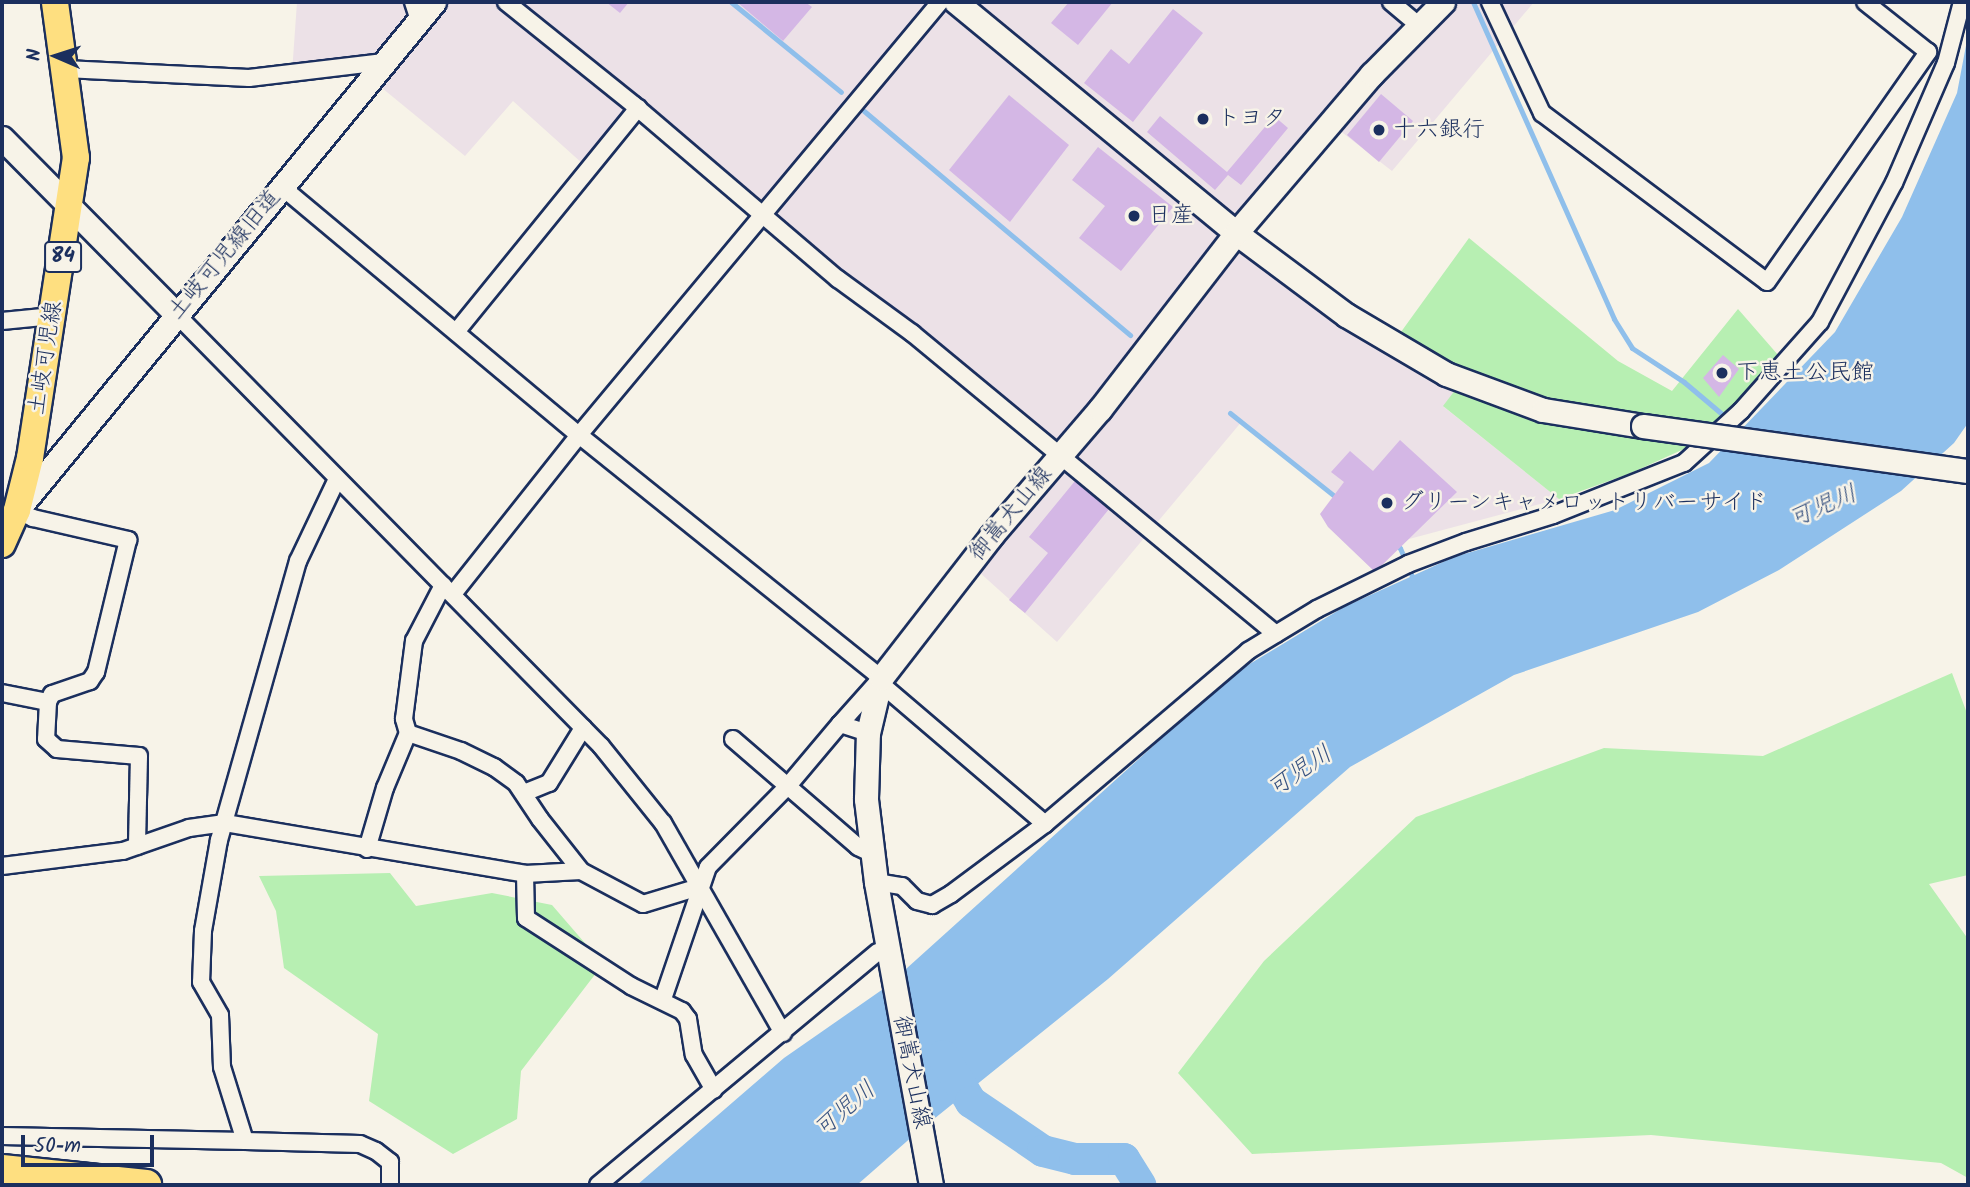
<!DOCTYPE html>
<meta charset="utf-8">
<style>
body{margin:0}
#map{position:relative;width:1970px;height:1187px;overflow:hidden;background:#f7f3e8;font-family:Kalam,"Klee One",sans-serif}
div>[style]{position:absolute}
.built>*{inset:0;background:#ece1e7}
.green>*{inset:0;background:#b7efb2}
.water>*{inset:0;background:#8fbfeb}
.stream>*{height:5px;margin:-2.5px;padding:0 2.5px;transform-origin:2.5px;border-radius:2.5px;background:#8fbfeb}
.river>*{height:32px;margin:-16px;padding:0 16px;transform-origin:16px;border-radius:16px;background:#8fbfeb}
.building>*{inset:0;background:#d4b7e5}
.roads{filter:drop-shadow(2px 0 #1b2f5e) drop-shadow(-2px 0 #1b2f5e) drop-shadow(0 2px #1b2f5e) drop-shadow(0 -2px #1b2f5e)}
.street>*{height:16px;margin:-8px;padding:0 8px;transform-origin:8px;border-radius:8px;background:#f7f3e8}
.secondary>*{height:23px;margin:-11.5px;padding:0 11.5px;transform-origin:11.5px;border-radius:11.5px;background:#f7f3e8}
.primary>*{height:26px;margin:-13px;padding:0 13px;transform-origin:13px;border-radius:13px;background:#fedf80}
.highway>*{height:30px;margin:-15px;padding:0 15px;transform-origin:15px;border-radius:15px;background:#fedf80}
.bridges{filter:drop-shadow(2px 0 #1b2f5e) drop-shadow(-2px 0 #1b2f5e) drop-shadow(0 2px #1b2f5e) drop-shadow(0 -2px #1b2f5e)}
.secondary-bridge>*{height:23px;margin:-11.5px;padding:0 11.5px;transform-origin:11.5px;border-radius:11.5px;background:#f7f3e8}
.dots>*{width:19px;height:19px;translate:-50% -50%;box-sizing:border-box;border:4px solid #f7f3e8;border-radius:50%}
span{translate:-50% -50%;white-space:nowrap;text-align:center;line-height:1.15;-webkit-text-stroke:5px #f7f3e8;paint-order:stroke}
.shield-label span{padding:2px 5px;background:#f7f3e8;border:2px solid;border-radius:5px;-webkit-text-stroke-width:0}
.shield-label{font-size:21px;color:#1b2f5e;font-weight:700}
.poi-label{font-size:23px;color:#1b2f5e}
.left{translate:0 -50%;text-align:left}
.street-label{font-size:23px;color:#1b2f5e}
.water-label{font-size:24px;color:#385381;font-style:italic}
.frame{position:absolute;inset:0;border:4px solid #1b2f5e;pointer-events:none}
.north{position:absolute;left:21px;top:21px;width:70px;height:70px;-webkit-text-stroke:5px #f7f3e8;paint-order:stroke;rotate:273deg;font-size:19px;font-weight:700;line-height:28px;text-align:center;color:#1b2f5e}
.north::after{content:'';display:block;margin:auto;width:24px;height:32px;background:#1b2f5e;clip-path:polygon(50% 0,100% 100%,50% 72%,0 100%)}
.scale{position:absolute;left:21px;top:1135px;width:133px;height:32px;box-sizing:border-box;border:4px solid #1b2f5e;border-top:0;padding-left:9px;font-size:21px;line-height:24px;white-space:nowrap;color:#1b2f5e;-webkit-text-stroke:5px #f7f3e8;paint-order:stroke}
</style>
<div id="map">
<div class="built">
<i style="clip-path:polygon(297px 2px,1534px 2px,1392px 171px,1330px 123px,1237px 233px,1463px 381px,1444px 407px,1559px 499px,1394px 543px,1243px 420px,1057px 642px,969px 563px,1061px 456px,635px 105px,583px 164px,513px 101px,465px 156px,371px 79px,384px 64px,292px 73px)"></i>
</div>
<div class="green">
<i style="clip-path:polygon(1469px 238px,1618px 361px,1672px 391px,1738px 309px,1785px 363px,1717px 434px,1631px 473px,1559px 499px,1443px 406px,1462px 381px,1393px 343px)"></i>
<i style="clip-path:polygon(1952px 673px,1968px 716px,1968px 875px,1929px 884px,1968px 939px,1968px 1178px,1941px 1163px,1651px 1135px,1252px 1154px,1178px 1073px,1264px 961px,1416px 817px,1604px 748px,1763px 756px)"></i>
<i style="clip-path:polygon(390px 873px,416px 906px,492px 893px,552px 905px,603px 964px,521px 1071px,517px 1119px,453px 1154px,369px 1101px,378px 1034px,284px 968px,276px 911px,259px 876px)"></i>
</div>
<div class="water">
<i style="clip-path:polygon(1968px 35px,1968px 423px,1954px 443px,1901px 491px,1779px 570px,1698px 612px,1514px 675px,1350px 767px,1108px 979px,914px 1135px,857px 1185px,637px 1185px,784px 1058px,886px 987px,1233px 674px,1344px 607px,1454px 557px,1615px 510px,1709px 463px,1835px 332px,1902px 217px,1957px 93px)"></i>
</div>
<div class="stream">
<i style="left:731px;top:2px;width:142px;rotate:39.3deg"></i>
<i style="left:1473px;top:2px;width:347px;rotate:66deg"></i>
<i style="left:1614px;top:319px;width:34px;rotate:58deg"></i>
<i style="left:1632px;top:348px;width:62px;rotate:33.2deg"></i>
<i style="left:1684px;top:382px;width:57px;rotate:40.1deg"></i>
<i style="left:864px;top:111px;width:348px;rotate:40.1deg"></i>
<i style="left:1230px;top:413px;width:138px;rotate:38.5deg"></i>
<i style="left:1395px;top:544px;width:6px;rotate:39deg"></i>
<i style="left:1400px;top:548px;width:36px;rotate:67deg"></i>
</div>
<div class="river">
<i style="left:943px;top:1056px;width:54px;rotate:58.7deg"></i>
<i style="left:971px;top:1102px;width:87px;rotate:34.2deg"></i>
<i style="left:1043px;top:1151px;width:33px;rotate:14deg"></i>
<i style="left:1075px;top:1159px;width:49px"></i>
<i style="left:1124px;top:1159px;width:31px;rotate:58deg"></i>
</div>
<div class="building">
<i style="clip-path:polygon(606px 2px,629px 2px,620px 13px)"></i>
<i style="clip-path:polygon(737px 2px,805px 2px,812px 7px,783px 41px)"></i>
<i style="clip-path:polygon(1069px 2px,1113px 2px,1078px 45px,1051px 23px)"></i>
<i style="clip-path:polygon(1173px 9px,1203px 33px,1133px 122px,1084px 83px,1111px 49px,1129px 64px)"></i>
<i style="clip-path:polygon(1381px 94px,1413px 121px,1379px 162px,1347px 135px)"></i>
<i style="clip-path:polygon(1009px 95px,1069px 145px,1010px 222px,949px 170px)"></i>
<i style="clip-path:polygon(1160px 116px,1227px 172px,1274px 116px,1288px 128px,1241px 185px,1228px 175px,1215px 190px,1147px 132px)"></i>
<i style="clip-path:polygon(1098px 147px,1173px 207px,1121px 271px,1079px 238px,1105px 206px,1072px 180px)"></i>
<i style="clip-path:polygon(1723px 355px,1739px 369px,1719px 397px,1703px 378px)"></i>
<i style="clip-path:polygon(1400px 440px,1457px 492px,1375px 572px,1328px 527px,1320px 514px,1344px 482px,1331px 472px,1350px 451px,1373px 471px)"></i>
<i style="clip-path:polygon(1075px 481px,1109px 509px,1025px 613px,1009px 600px,1048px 553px,1029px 537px)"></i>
</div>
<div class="roads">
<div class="street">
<i style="left:413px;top:2px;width:20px;rotate:72deg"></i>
<i style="left:506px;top:2px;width:164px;rotate:38.8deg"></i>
<i style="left:634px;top:105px;width:268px;rotate:40.5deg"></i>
<i style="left:838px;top:279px;width:92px;rotate:36.1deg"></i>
<i style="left:912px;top:333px;width:472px;rotate:39.6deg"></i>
<i style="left:1391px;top:2px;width:38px;rotate:40deg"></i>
<i style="left:1490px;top:2px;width:123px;rotate:64.9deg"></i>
<i style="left:1542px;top:113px;width:281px;rotate:36.9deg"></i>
<i style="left:1767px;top:282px;width:281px;rotate:-55deg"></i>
<i style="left:1928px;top:52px;width:80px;rotate:-141.6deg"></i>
<i style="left:65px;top:69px;width:184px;rotate:2.8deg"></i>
<i style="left:249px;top:78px;width:136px;rotate:-6.8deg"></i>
<i style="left:282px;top:187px;width:387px;rotate:39.9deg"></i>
<i style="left:579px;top:435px;width:388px;rotate:38.8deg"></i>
<i style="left:881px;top:678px;width:62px;rotate:131.7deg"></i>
<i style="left:176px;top:314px;width:606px;rotate:45.47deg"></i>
<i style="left:601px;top:746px;width:99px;rotate:51.2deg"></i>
<i style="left:663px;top:823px;width:242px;rotate:60.3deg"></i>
<i style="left:2px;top:321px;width:51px;rotate:-5.6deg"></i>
<i style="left:456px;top:332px;width:289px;rotate:-50.9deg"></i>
<i style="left:337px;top:479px;width:91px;rotate:115.4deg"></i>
<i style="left:298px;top:561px;width:290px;rotate:105.8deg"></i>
<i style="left:219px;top:840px;width:92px;rotate:100deg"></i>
<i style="left:203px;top:931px;width:51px;rotate:92.2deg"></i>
<i style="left:201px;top:982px;width:38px;rotate:60deg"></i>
<i style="left:220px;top:1015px;width:52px;rotate:87.8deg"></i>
<i style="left:222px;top:1067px;width:77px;rotate:72.7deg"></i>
<i style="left:245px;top:1141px;width:115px;rotate:1.5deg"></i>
<i style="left:360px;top:1144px;width:17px;rotate:24deg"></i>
<i style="left:376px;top:1151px;width:18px;rotate:38deg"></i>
<i style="left:390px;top:1162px;width:23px;rotate:90deg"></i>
<i style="left:17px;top:510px;width:18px;rotate:27deg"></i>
<i style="left:33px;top:518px;width:98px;rotate:13deg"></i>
<i style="left:128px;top:540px;width:136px;rotate:103.6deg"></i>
<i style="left:96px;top:672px;width:11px;rotate:124deg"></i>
<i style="left:90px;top:681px;width:40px;rotate:161.1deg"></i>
<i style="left:52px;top:694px;width:9px;rotate:117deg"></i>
<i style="left:453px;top:594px;width:203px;rotate:-51.6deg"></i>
<i style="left:579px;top:435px;width:564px;rotate:-50.18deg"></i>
<i style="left:880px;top:683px;width:217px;rotate:40.5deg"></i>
<i style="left:2px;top:693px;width:47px;rotate:11.1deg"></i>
<i style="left:48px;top:702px;width:37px;rotate:93deg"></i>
<i style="left:46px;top:739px;width:15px;rotate:42deg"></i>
<i style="left:57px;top:749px;width:82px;rotate:4.9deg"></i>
<i style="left:139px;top:756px;width:90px;rotate:91.3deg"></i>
<i style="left:408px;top:733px;width:56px;rotate:18.8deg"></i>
<i style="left:461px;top:751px;width:37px;rotate:26deg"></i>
<i style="left:494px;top:767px;width:27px;rotate:36deg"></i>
<i style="left:516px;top:783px;width:43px;rotate:56.3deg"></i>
<i style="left:540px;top:819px;width:66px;rotate:51.7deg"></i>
<i style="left:733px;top:739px;width:165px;rotate:40.8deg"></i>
<i style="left:858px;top:847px;width:14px;rotate:25deg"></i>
<i style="left:524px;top:793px;width:27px;rotate:-22deg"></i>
<i style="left:549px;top:783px;width:65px;rotate:-58.3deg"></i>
<i style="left:367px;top:849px;width:64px;rotate:-73.6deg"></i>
<i style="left:385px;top:788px;width:60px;rotate:-67.3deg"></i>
<i style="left:408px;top:733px;width:15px;rotate:-106deg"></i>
<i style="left:404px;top:719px;width:79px;rotate:-82.7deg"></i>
<i style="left:414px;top:641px;width:63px;rotate:-62.6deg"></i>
<i style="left:2px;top:866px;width:122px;rotate:-7.1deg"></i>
<i style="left:123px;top:851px;width:70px;rotate:-19.2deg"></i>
<i style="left:189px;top:828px;width:36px;rotate:-8deg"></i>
<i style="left:225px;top:823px;width:304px;rotate:9.6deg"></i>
<i style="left:525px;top:874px;width:56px;rotate:-3.1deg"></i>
<i style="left:581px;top:871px;width:70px;rotate:28deg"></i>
<i style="left:643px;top:904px;width:59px;rotate:-16.9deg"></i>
<i style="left:525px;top:874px;width:44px;rotate:88.7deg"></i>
<i style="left:526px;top:918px;width:125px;rotate:32.9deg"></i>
<i style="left:631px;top:986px;width:57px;rotate:26.1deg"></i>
<i style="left:682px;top:1011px;width:10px;rotate:53deg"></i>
<i style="left:688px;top:1019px;width:36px;rotate:81deg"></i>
<i style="left:694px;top:1055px;width:40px;rotate:60.3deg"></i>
<i style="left:876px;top:882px;width:26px;rotate:9deg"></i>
<i style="left:902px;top:886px;width:21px;rotate:45deg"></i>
<i style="left:917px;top:901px;width:16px;rotate:15deg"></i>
<i style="left:932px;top:905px;width:22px;rotate:-30deg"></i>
<i style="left:951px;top:894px;width:117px;rotate:-36.7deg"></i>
<i style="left:1045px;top:824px;width:267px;rotate:-40.4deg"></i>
<i style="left:1248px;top:651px;width:81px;rotate:-31.3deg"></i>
<i style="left:1317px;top:609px;width:102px;rotate:-26.3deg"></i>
<i style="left:1408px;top:564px;width:62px;rotate:-20.8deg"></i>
<i style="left:1466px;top:542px;width:91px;rotate:-17.2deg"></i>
<i style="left:1553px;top:515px;width:141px;rotate:-21.7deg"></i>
<i style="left:1684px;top:463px;width:77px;rotate:-42.4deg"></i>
<i style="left:1741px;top:411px;width:119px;rotate:-48.4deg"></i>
<i style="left:1820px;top:322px;width:157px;rotate:-62deg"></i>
<i style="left:1894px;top:183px;width:131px;rotate:-66.6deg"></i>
<i style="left:1946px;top:63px;width:63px;rotate:-75.3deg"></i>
<i style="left:663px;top:999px;width:139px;rotate:-71.2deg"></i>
<i style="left:708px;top:867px;width:112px;rotate:-45.4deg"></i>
<i style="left:787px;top:787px;width:82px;rotate:-49.9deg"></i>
<i style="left:840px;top:724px;width:29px;rotate:18deg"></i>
<i style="left:2px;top:1136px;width:243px;rotate:1.2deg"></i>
<i style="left:598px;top:1185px;width:364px;rotate:-39.8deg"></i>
<i style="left:878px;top:952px;width:10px;rotate:-11deg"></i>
</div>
<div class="secondary">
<i style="left:956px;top:2px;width:363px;rotate:39.5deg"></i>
<i style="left:1236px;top:233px;width:137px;rotate:36.7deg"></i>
<i style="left:1346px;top:315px;width:116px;rotate:30.5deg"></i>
<i style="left:1446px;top:374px;width:103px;rotate:20.4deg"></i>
<i style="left:1543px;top:410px;width:101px;rotate:9.1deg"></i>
<i style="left:2px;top:138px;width:247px;rotate:45.3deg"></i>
<i style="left:17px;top:510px;width:657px;rotate:-50.62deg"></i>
<i style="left:931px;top:1185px;width:308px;rotate:-100.3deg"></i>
<i style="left:876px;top:882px;width:84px;rotate:-96.9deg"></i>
<i style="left:866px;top:799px;width:66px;rotate:-88.3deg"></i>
<i style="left:868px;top:733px;width:57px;rotate:-76.7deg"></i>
<i style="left:881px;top:678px;width:180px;rotate:-52.2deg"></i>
<i style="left:991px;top:536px;width:167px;rotate:-49.4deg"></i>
<i style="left:1100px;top:409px;width:222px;rotate:-52.3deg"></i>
<i style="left:1236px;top:233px;width:209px;rotate:-49.5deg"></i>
<i style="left:1372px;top:74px;width:101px;rotate:-45.4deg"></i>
</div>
<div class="primary">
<i style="left:2px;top:544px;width:37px;rotate:-66deg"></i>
<i style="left:17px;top:510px;width:54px;rotate:-76deg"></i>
<i style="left:30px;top:458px;width:304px;rotate:-81.3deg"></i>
<i style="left:76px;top:158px;width:157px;rotate:-97.7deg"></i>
</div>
<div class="highway">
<i style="left:2px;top:1170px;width:145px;rotate:5.9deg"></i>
</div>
</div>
<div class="bridges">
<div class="secondary-bridge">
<i style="left:1643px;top:426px;width:328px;rotate:7.9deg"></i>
</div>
</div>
<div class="dots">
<i style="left:1203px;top:119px;background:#1b2f5e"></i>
<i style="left:1379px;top:130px;background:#1b2f5e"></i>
<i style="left:1134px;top:216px;background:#1b2f5e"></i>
<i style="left:1722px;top:373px;background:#1b2f5e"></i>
<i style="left:1387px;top:503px;background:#1b2f5e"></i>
</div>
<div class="shield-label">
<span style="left:63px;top:257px">84</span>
</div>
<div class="poi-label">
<span class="left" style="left:1217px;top:119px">トヨタ</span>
<span class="left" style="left:1393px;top:130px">十六銀行</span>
<span class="left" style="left:1148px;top:216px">日産</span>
<span class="left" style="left:1736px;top:373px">下恵土公民館</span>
<span class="left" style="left:1401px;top:503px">グリーンキャメロットリバーサイド</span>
</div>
<div class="street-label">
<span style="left:225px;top:255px;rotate:-50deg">土岐可児線旧道</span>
<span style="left:46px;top:358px;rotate:-81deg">土岐可児線</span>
<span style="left:1011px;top:514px;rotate:-50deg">御嵩犬山線</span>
<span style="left:911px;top:1072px;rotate:79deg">御嵩犬山線</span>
</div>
<div class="water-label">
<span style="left:1823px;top:507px;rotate:-23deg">可児川</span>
<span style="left:1300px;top:772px;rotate:-34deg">可児川</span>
<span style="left:845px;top:1110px;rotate:-40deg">可児川</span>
</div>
<div class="frame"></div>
<div class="north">N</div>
<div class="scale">50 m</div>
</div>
